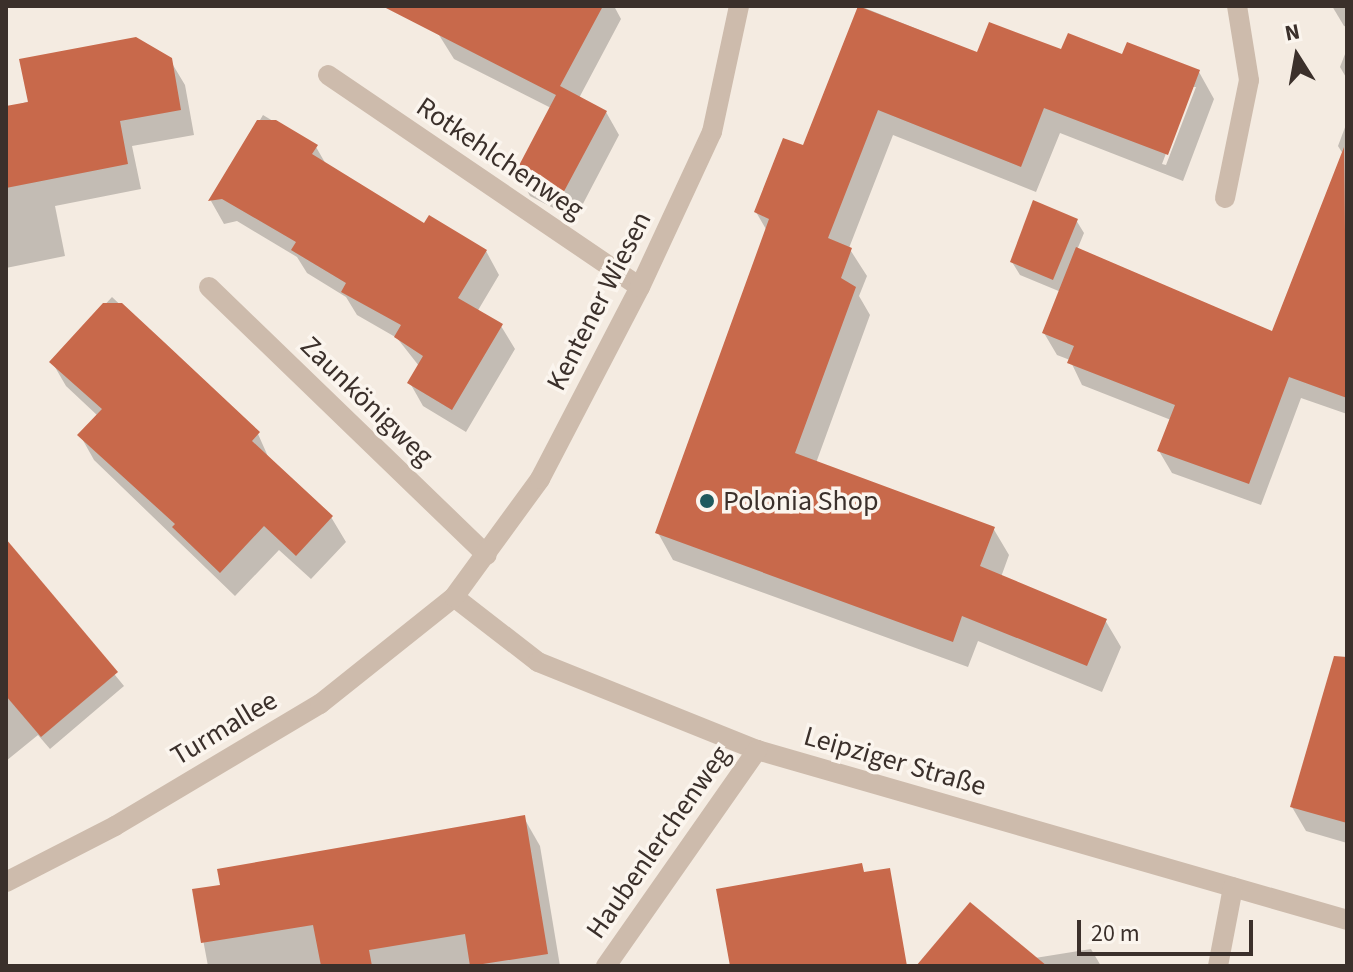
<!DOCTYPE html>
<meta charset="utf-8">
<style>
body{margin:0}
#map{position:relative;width:1353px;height:972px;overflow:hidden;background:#f4ebe1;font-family:"Source Sans 3",sans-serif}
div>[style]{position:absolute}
.shadow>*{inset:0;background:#0003}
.building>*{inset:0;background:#c8694b}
.minor>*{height:20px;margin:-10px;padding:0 10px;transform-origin:10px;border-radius:10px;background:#cdbbac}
.dots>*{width:22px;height:22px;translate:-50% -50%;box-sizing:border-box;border:4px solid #fbf5ee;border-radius:50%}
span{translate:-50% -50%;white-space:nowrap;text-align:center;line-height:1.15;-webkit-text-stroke:7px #fbf5ee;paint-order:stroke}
.street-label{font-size:28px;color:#3b302b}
.poi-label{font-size:28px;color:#3b302b}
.left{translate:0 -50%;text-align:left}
.frame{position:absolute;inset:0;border:8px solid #3b302b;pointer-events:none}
.north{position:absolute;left:1257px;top:16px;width:80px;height:80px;-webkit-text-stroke:6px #fbf5ee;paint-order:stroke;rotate:349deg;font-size:22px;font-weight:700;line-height:32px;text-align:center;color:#3b302b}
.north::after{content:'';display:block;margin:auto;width:28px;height:36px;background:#3b302b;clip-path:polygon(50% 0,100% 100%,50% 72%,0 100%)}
.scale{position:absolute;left:1077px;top:920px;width:176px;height:36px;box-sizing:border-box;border:4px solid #3b302b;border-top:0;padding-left:10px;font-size:24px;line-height:28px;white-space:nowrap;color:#3b302b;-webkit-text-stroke:6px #fbf5ee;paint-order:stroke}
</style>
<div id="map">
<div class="shadow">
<i style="clip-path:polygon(398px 6px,614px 6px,621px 19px,579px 98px,606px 112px,619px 135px,575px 219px,530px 196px,517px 173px,551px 108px,454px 59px,439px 35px)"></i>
<i style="clip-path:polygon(evenodd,860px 6px,979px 54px,1062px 52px,1199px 72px,1214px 99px,1183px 181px,1060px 133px,1036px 192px,893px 135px,849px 248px,867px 276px,859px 296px,870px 315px,816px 463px,993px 528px,1009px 555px,1001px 577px,1105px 620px,1121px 647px,1102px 692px,978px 641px,968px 667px,673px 560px,658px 533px,767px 231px,756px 212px,804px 148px,860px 6px,1191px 87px,1196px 87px,1166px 165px,1162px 164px,1191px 87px)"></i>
<i style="clip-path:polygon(1332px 6px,1347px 6px,1347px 27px,1344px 26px)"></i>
<i style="clip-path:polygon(1347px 49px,1347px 79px,1340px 67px)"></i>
<i style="clip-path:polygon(170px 60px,185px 85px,194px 135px,132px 146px,141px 189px,55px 206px,65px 256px,6px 268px,6px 108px)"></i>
<i style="clip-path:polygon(263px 115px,316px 147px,327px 166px,425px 226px,486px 251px,499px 275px,477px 312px,501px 326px,515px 349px,466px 432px,423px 406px,410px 383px,419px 366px,397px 338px,357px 315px,346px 297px,307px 273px,297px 257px,237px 221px,224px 224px,211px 201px)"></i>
<i style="clip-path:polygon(1347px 122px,1347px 414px,1301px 398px,1261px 505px,1172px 473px,1159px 451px,1171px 420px,1082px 385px,1070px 360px,1057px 355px,1044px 333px,1061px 292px,1020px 275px,1012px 262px,1076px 220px,1084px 233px,1077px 250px,1273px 334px,1343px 154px,1338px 146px)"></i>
<i style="clip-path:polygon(112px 297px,258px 434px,270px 461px,331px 517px,346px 542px,311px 579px,279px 550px,235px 596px,94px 460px,80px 435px,98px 416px,66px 386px,52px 362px)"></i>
<i style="clip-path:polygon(6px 542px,124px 686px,50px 749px,38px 735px,6px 761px)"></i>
<i style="clip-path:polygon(1347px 726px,1347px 843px,1306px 831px,1292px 807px)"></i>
<i style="clip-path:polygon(524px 818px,540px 846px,560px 966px,208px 966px,194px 891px)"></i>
<i style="clip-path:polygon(1091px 949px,1101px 966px,962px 966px,1035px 958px)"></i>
</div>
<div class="building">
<i style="clip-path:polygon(382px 6px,603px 6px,560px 86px,607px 111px,561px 197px,515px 173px,556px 95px)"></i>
<i style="clip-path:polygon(858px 6px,977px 52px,989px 22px,1061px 49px,1068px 33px,1122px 54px,1127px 42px,1200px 70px,1168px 155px,1044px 108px,1021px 167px,878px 110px,828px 238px,852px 248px,841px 278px,856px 287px,795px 453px,995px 527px,980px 566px,1107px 619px,1087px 666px,962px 616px,953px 642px,655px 533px,769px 219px,754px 212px,783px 138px,803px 145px)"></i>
<i style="clip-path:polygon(136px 37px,172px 58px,181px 110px,120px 121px,128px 164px,6px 188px,6px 106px,28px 102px,19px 59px)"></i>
<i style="clip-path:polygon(257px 120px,276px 120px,318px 145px,312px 154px,424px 223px,429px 215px,487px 250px,458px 298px,503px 324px,452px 410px,407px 383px,423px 356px,394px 337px,401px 325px,341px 292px,346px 283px,291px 250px,296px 242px,222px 199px,208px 201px)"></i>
<i style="clip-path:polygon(1344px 147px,1347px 398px,1289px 377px,1249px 484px,1157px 451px,1175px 405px,1067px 363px,1074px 346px,1042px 333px,1076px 247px,1272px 331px)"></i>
<i style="clip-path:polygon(1033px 200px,1078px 219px,1053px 280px,1010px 262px)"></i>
<i style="clip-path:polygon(103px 303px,122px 303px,164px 342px,260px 432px,252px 441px,333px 516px,296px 556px,264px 526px,220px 573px,172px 527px,175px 524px,77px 435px,102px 409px,49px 362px)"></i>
<i style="clip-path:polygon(6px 539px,118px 672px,41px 737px,6px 696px)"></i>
<i style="clip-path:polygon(1334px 656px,1347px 657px,1347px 823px,1290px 807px)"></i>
<i style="clip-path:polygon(525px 815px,548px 954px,470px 966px,465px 934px,369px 950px,372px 966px,321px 966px,313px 925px,201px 943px,192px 889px,220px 885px,217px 869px)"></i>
<i style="clip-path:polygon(862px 863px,864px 872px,890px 868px,907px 966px,730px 966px,716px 889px)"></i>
<i style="clip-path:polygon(970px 902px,1047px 966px,916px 966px)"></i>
</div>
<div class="minor">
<i style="left:328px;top:75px;width:377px;rotate:34.2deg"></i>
<i style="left:1225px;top:198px;width:120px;rotate:-78.5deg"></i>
<i style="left:1249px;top:80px;width:75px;rotate:-99.2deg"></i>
<i style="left:209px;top:287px;width:386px;rotate:44deg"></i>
<i style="left:454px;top:597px;width:106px;rotate:37.7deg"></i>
<i style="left:538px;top:662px;width:236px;rotate:21.9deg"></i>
<i style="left:757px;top:750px;width:614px;rotate:16.07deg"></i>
<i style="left:6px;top:882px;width:123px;rotate:-27.2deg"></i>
<i style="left:115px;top:826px;width:239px;rotate:-30.8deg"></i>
<i style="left:320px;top:704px;width:171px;rotate:-38.6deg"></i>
<i style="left:454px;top:597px;width:146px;rotate:-53.9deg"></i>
<i style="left:540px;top:479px;width:216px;rotate:-62.5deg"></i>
<i style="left:640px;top:287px;width:171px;rotate:-65.1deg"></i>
<i style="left:712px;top:132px;width:129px;rotate:-77.9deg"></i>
<i style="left:606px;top:966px;width:264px;rotate:-55deg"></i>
<i style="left:1218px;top:966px;width:80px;rotate:-79.2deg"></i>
</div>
<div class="dots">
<i style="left:707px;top:501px;background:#1f5a5e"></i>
</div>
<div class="street-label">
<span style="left:500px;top:158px;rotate:34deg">Rotkehlchenweg</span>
<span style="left:599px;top:301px;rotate:-63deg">Kentener Wiesen</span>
<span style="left:367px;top:401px;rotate:44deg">Zaunkönigweg</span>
<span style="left:224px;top:728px;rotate:-31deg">Turmallee</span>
<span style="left:895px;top:761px;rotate:16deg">Leipziger Straße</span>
<span style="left:658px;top:842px;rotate:-55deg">Haubenlerchenweg</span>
</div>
<div class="poi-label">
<span class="left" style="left:723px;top:501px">Polonia Shop</span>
</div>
<div class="frame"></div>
<div class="north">N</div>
<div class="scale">20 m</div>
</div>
